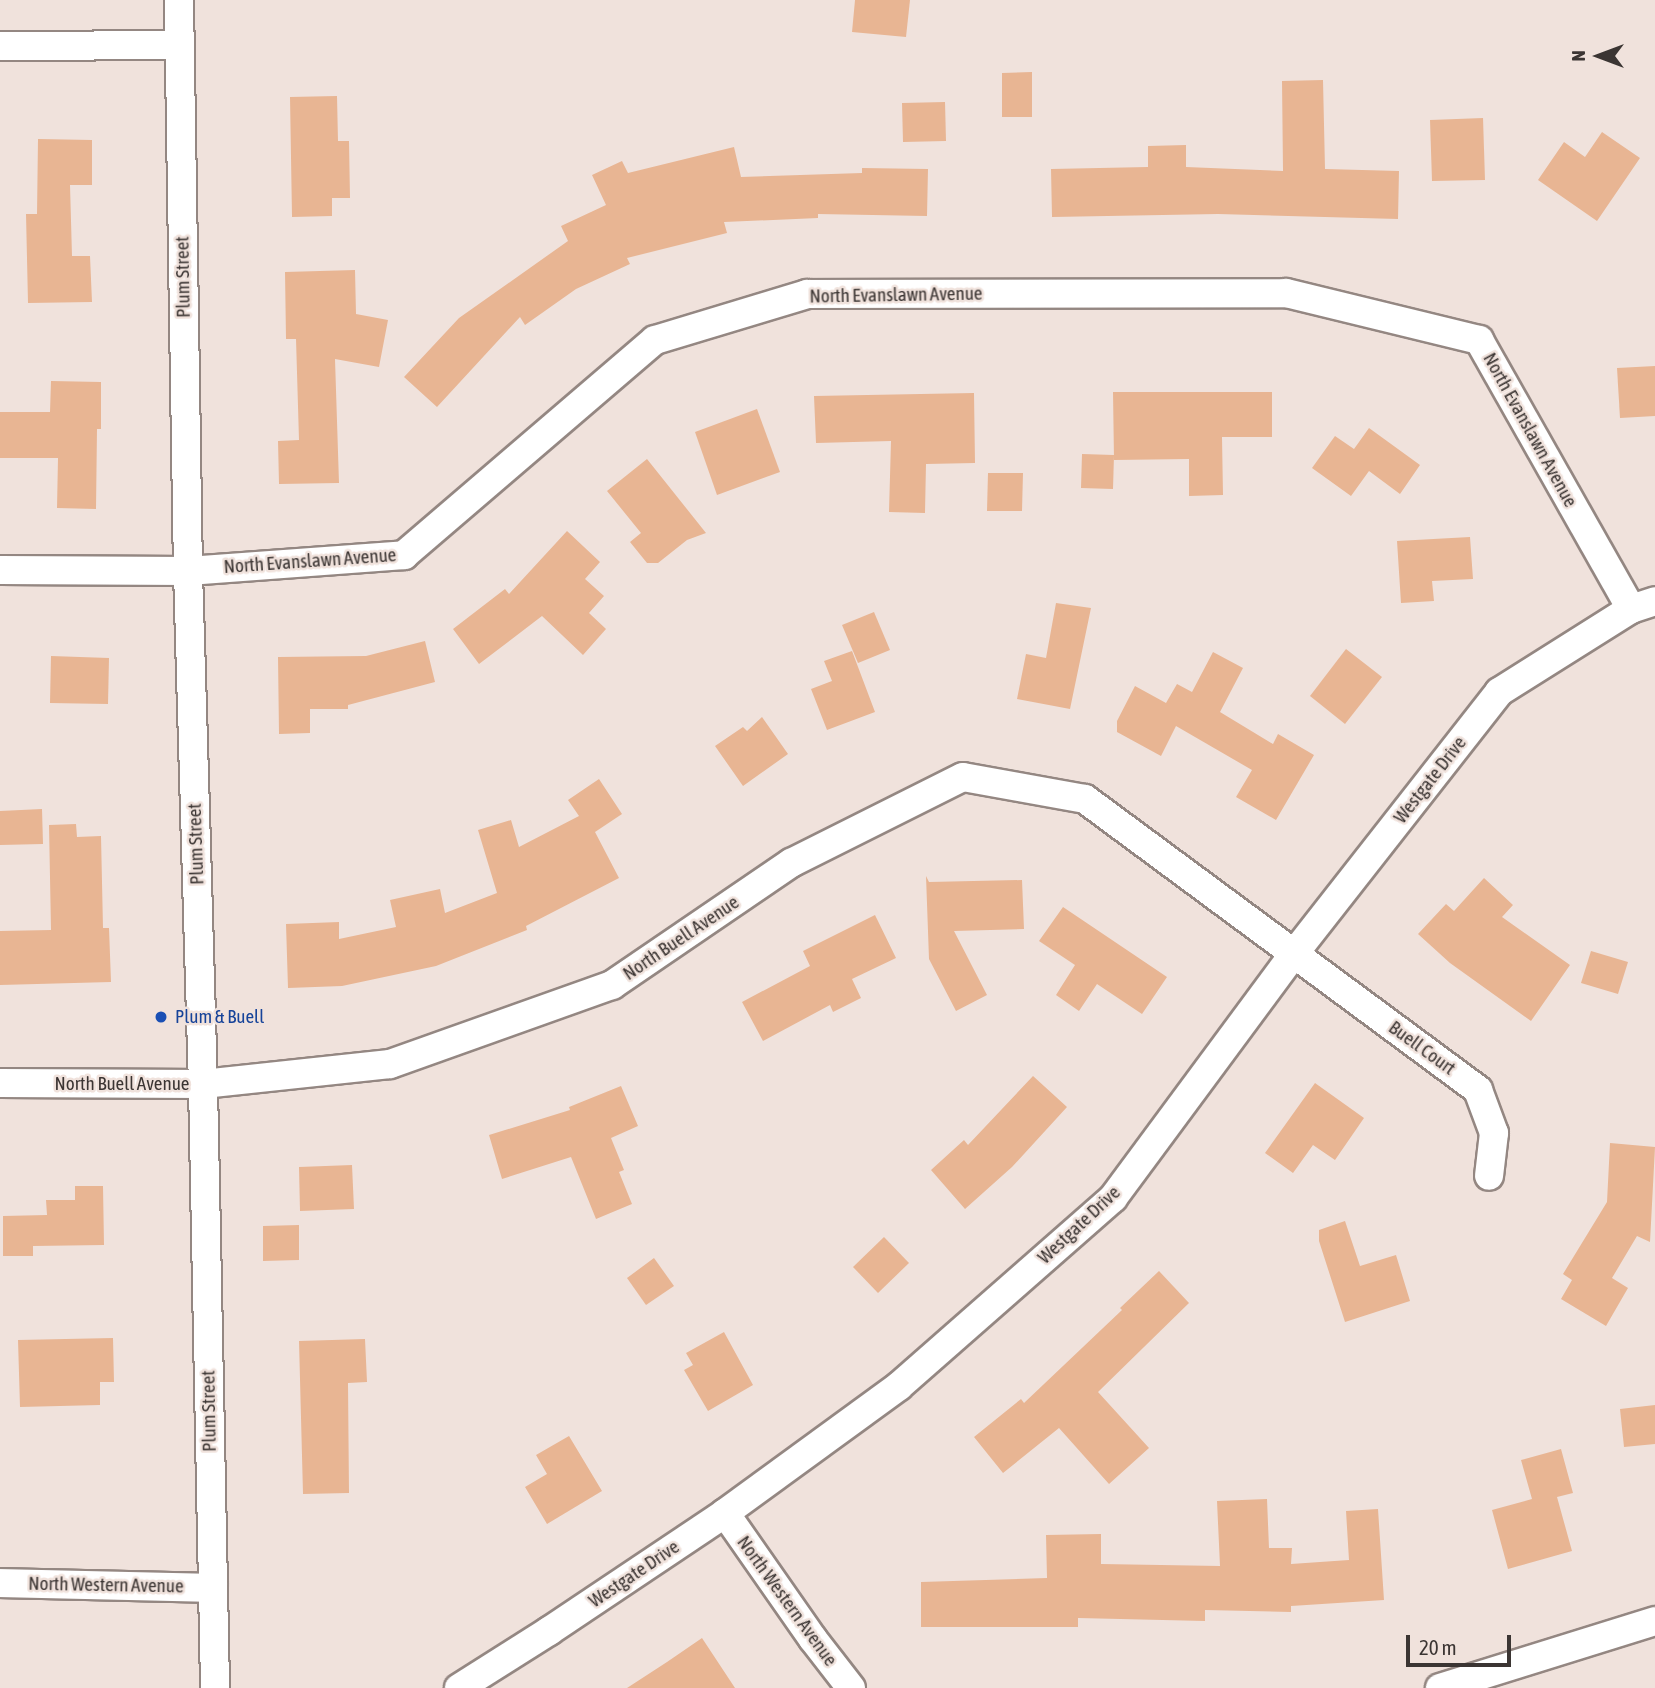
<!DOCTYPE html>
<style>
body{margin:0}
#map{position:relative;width:1655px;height:1688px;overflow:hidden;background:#f0e2dc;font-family:"Asap Condensed",sans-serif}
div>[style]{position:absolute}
.building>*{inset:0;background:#e8b593}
.roads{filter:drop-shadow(2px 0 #948782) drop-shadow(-2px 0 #948782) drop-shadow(0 2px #948782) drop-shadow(0 -2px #948782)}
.street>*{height:28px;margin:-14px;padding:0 14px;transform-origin:14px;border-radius:14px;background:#fff}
.dots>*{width:19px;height:19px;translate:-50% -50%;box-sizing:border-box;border:4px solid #f0e2dc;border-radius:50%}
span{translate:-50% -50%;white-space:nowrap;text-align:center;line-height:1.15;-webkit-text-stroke:5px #f0e2dc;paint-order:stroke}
.street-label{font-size:19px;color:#3b3533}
.transit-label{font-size:19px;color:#164399}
.left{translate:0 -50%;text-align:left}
.north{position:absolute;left:1564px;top:21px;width:70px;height:70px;-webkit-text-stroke:5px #f0e2dc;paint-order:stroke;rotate:270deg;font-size:19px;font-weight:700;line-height:28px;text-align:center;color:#3b3533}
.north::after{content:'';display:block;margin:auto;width:24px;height:32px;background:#3b3533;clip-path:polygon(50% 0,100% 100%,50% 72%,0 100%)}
.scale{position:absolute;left:1406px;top:1635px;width:105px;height:32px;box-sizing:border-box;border:4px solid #3b3533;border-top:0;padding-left:9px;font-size:21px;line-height:24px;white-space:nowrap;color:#3b3533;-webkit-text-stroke:5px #f0e2dc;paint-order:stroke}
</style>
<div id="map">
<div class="building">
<i style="clip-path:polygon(855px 0,910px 0,906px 37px,852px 32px)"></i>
<i style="clip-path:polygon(1032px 72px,1032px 117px,1002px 117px,1002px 73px)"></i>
<i style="clip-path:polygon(1323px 80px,1325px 169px,1399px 171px,1398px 219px,1218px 214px,1052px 217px,1051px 169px,1148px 167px,1148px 146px,1186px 145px,1186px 167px,1283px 171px,1282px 81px)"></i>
<i style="clip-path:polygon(337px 96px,338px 141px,349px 141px,350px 198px,332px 198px,332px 216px,292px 217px,290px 97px)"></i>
<i style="clip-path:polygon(945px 102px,946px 141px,903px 142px,902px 103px)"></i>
<i style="clip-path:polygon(1483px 118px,1485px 180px,1432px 181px,1430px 120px)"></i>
<i style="clip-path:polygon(1602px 132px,1640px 158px,1597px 221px,1538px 180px,1564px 142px,1585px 157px)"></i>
<i style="clip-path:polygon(38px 139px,92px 140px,92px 185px,70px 185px,72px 256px,90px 256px,92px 302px,28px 303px,26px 214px,37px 214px)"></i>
<i style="clip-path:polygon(734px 147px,741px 177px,862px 173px,862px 168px,928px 169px,927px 216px,818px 214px,818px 218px,724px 222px,727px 233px,627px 258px,630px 264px,576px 289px,525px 325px,520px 317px,437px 407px,404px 377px,459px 318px,568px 241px,561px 226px,606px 205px,592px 175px,622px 161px,628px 173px)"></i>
<i style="clip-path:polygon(355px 270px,356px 314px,388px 320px,379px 367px,335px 359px,339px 483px,279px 484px,278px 441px,299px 440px,296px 339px,286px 339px,285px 272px)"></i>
<i style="clip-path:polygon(1655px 366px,1655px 416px,1620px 418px,1617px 368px)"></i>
<i style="clip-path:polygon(51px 381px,101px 382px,101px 429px,97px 429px,96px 509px,57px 508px,58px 458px,0 458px,0 412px,50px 412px)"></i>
<i style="clip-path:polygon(1113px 392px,1272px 392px,1272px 437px,1222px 437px,1223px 495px,1189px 496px,1189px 459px,1114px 460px)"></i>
<i style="clip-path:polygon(974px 393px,975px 463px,926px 464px,925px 513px,889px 512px,891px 441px,816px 443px,814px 396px)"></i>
<i style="clip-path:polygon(757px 409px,780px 472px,717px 495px,695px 432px)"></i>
<i style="clip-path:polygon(1369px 428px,1420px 465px,1400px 494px,1369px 471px,1351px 496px,1312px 468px,1335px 436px,1354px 449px)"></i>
<i style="clip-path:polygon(1082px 454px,1114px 455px,1113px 489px,1081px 488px)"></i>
<i style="clip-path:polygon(647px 459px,706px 533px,687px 540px,658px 563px,647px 563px,630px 542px,641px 533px,607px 491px)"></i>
<i style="clip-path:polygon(988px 473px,1023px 473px,1022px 511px,987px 511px)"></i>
<i style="clip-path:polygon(567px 531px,600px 562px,585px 579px,604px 596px,589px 613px,606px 629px,583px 655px,542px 616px,479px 664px,453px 629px,505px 589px,509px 594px)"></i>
<i style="clip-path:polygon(1470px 537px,1473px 579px,1432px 581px,1434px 601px,1401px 603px,1397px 541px)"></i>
<i style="clip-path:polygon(1056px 603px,1091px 608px,1070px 709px,1017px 699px,1026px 654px,1046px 658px)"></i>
<i style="clip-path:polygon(874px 612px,890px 650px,858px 663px,842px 625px)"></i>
<i style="clip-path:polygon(425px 641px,435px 682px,348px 705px,348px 709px,310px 709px,310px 733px,279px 734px,278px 657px,366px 656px)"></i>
<i style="clip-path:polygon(1346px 649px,1382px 677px,1345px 724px,1310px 696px)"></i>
<i style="clip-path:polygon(852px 651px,875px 712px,827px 730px,811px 689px,832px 681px,824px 661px)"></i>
<i style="clip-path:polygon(1213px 652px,1243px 668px,1220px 712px,1273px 744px,1278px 734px,1314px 755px,1276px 820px,1236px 797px,1252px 770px,1176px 726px,1161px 756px,1117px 732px,1117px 721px,1135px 686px,1166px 703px,1177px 684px,1192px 692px)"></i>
<i style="clip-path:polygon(51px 656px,109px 658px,108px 704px,50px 703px)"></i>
<i style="clip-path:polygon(762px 717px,788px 754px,743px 786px,715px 746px,743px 727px,747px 731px)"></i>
<i style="clip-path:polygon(599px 779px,622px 814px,595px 832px,619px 878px,526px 926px,527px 930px,436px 966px,342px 986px,288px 988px,286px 924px,339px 922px,339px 939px,396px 927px,390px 900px,440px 889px,445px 913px,497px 893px,478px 830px,511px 820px,519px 847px,579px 816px,568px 800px)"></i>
<i style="clip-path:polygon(42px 809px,43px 844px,0 845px,0 811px)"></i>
<i style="clip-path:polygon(76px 824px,77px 837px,101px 836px,103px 928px,109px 928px,111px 982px,0 985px,0 931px,51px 930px,49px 825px)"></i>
<i style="clip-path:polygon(926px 876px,929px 882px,1022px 880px,1024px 929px,954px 931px,987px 995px,956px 1011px,929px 959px)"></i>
<i style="clip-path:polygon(1484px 878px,1513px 905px,1502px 917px,1570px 965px,1531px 1021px,1450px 963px,1418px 934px,1446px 904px,1454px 911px)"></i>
<i style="clip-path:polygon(1063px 907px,1167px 977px,1142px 1014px,1097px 984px,1079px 1011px,1056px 995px,1075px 965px,1039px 941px)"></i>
<i style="clip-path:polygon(875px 915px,896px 958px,852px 979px,861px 998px,833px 1012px,830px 1005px,763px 1041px,742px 1002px,810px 966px,803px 951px)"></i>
<i style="clip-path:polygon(1591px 951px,1628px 962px,1618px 994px,1581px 983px)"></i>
<i style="clip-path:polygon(1033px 1076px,1067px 1107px,1012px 1167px,965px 1209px,931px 1170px,964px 1140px,968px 1145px)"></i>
<i style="clip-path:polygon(1315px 1083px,1364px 1118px,1335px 1160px,1313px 1145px,1293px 1173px,1265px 1153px)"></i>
<i style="clip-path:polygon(621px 1086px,638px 1126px,611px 1138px,624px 1170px,619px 1172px,632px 1204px,596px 1219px,571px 1157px,502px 1179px,489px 1135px,570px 1110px,569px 1107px)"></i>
<i style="clip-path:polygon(1610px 1143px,1655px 1147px,1650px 1242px,1637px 1236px,1612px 1278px,1628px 1288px,1606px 1326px,1561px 1299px,1572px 1280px,1563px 1274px,1607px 1202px)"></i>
<i style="clip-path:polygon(352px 1165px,354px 1209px,300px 1211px,299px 1167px)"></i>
<i style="clip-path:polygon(75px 1186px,103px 1186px,104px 1245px,33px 1246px,33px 1256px,3px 1256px,3px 1216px,47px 1215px,46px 1200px,75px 1200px)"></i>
<i style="clip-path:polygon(1345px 1221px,1360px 1266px,1396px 1255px,1410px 1301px,1345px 1322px,1319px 1241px,1319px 1230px)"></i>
<i style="clip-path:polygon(299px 1225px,299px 1260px,263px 1261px,263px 1226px)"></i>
<i style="clip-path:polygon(884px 1237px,909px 1263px,878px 1293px,853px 1267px)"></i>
<i style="clip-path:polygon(654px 1258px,674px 1286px,646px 1305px,627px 1278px)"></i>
<i style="clip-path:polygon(1159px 1271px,1189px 1303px,1098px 1392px,1149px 1448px,1109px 1484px,1059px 1428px,1003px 1473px,974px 1437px,1021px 1399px,1024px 1403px,1122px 1310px,1120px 1308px)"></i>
<i style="clip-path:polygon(724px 1332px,753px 1385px,708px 1411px,684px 1370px,693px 1365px,686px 1353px)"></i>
<i style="clip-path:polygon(113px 1338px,114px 1382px,100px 1382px,100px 1405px,20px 1407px,18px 1340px)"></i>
<i style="clip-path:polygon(365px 1339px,367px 1382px,348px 1383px,349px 1493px,303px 1494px,299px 1341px)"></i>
<i style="clip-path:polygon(1655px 1405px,1655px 1444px,1624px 1447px,1620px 1409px)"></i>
<i style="clip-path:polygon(569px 1436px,602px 1491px,547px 1524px,525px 1487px,547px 1474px,536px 1455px)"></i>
<i style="clip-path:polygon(1561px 1449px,1573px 1493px,1557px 1497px,1572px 1551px,1508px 1569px,1492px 1510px,1532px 1499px,1521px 1460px)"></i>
<i style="clip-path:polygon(1267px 1499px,1269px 1548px,1292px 1548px,1291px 1564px,1349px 1560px,1346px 1511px,1378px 1509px,1384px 1600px,1291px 1606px,1291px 1612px,1205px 1610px,1205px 1621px,1078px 1618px,1078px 1627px,921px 1627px,921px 1582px,1047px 1578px,1046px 1535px,1101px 1534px,1101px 1564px,1220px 1566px,1217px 1501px)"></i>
<i style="clip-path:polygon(702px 1638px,735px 1688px,627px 1688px,667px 1662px)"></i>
</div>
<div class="roads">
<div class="street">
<i style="left:179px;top:0;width:571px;rotate:89.1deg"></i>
<i style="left:188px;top:571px;width:513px;rotate:88.33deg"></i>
<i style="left:203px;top:1084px;width:604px;rotate:88.86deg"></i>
<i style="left:0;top:46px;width:179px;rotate:-0.3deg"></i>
<i style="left:0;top:570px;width:188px;rotate:0.3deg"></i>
<i style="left:188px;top:571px;width:217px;rotate:-4.2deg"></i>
<i style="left:404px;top:555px;width:330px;rotate:-40.6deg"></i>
<i style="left:655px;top:340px;width:159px;rotate:-16.8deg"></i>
<i style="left:807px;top:294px;width:479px;rotate:-0.1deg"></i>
<i style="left:1286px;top:293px;width:199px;rotate:13.7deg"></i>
<i style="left:1479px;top:340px;width:309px;rotate:60.5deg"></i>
<i style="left:0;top:1083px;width:203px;rotate:0.3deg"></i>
<i style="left:203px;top:1084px;width:188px;rotate:-6.1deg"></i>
<i style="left:390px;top:1064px;width:236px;rotate:-19.6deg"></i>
<i style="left:612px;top:985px;width:217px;rotate:-34.3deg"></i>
<i style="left:791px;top:863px;width:192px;rotate:-26.6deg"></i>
<i style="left:963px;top:777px;width:124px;rotate:10.2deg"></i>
<i style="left:1085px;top:799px;width:489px;rotate:36.5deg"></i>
<i style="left:1478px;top:1090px;width:46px;rotate:69.6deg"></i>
<i style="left:1494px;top:1133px;width:43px;rotate:96.6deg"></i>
<i style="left:725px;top:1513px;width:154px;rotate:55.1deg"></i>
<i style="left:813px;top:1639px;width:62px;rotate:52.2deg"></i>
<i style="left:0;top:1583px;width:213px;rotate:1.3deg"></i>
<i style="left:459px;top:1688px;width:107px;rotate:-32.3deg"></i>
<i style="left:549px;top:1631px;width:212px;rotate:-33.8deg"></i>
<i style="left:725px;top:1513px;width:215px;rotate:-36.1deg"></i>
<i style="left:899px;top:1386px;width:285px;rotate:-41.3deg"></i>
<i style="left:1113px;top:1198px;width:302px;rotate:-53.5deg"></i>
<i style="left:1293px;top:955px;width:334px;rotate:-51.9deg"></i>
<i style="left:1499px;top:692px;width:156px;rotate:-32.2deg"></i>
<i style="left:1631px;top:609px;width:25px;rotate:-18deg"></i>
<i style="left:1440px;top:1688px;width:225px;rotate:-17.3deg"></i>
</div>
</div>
<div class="dots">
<i style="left:161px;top:1017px;background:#1a4fb4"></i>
</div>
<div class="street-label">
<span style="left:183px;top:277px;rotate:-91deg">Plum Street</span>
<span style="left:896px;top:295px;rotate:-1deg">North Evanslawn Avenue</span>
<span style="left:1530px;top:430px;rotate:61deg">North Evanslawn Avenue</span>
<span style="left:310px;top:561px;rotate:-4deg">North Evanslawn Avenue</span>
<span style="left:1430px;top:780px;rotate:-52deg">Westgate Drive</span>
<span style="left:196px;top:844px;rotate:-92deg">Plum Street</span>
<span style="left:681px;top:938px;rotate:-34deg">North Buell Avenue</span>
<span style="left:1422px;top:1048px;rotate:36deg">Buell Court</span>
<span style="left:122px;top:1084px">North Buell Avenue</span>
<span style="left:1079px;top:1225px;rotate:-43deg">Westgate Drive</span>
<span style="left:209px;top:1411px;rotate:-91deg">Plum Street</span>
<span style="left:634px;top:1574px;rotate:-34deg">Westgate Drive</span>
<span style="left:106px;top:1585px;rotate:1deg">North Western Avenue</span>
<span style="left:787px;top:1601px;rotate:54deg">North Western Avenue</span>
</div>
<div class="transit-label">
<span class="left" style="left:175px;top:1017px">Plum &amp; Buell</span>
</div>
<div class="north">N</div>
<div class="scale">20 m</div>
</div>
